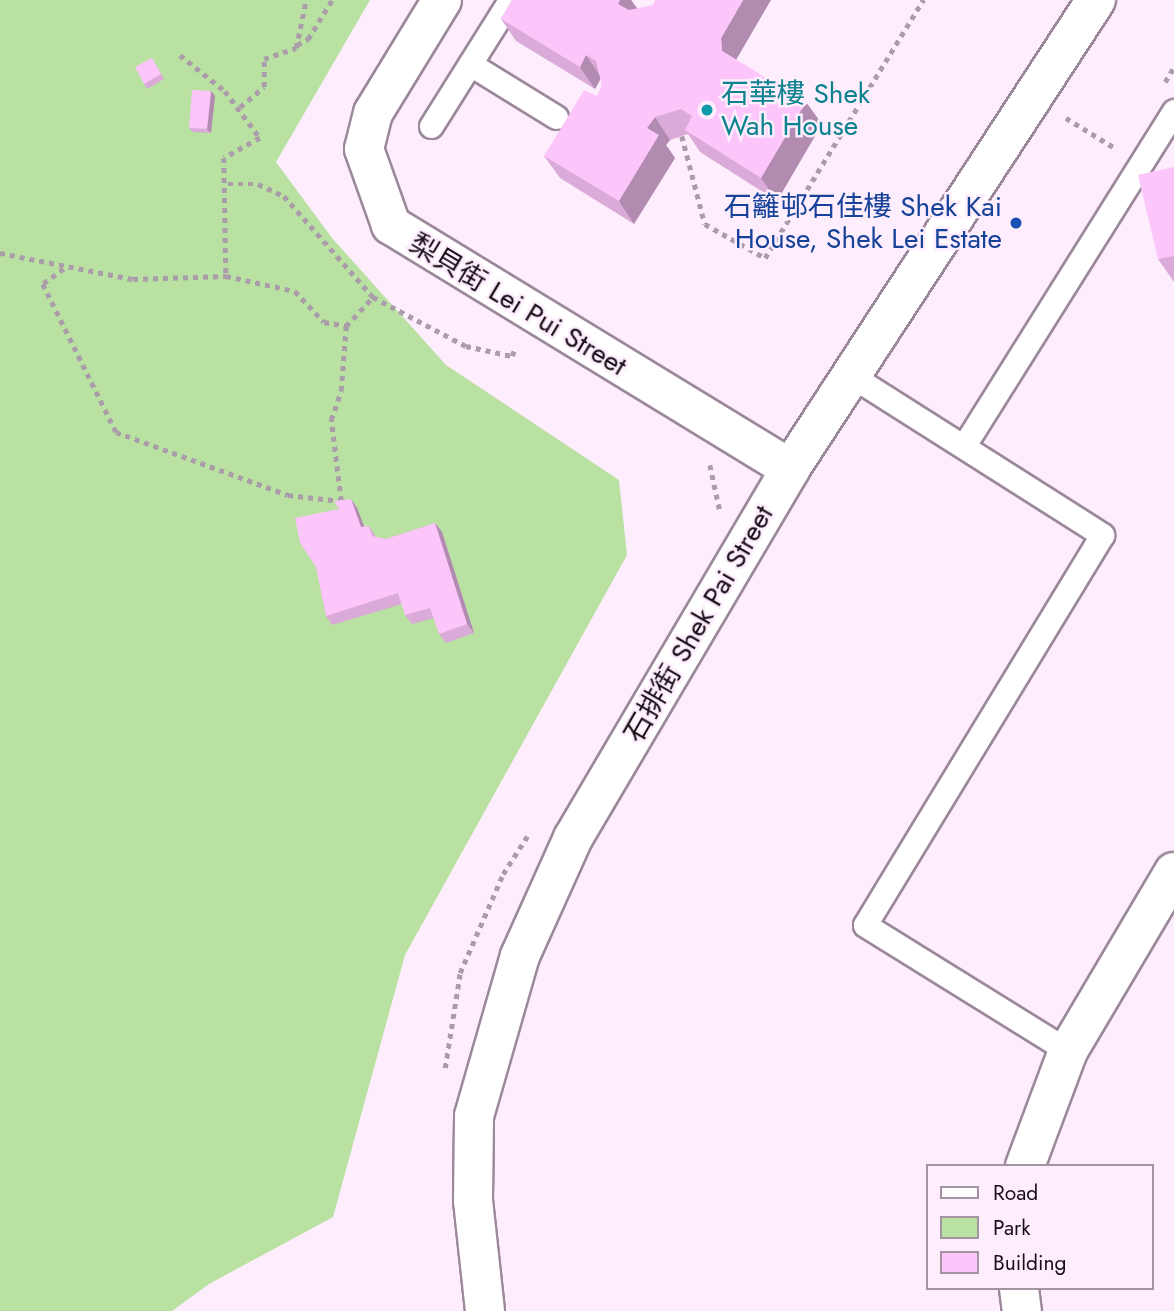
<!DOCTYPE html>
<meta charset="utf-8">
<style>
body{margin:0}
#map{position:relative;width:1174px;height:1311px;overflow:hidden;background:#feedfd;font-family:Jost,"Noto Sans TC",sans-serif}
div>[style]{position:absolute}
.green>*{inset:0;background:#b8e1a2}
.path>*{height:4.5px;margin-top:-2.25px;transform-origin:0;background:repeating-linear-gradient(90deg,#aa9da9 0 5px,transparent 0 10px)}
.roads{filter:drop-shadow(2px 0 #9c889b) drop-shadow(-2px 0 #9c889b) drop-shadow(0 2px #9c889b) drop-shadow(0 -2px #9c889b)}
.lane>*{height:23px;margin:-11.5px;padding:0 11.5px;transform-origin:11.5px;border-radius:11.5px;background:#fff}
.street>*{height:38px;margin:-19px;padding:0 19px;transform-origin:19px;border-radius:19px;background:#fff}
.secondary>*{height:38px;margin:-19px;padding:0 19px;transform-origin:19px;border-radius:19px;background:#fff}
.wall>*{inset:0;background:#daaad8}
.shaded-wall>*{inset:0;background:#b18bb0}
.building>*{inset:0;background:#fdc6fb}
.dots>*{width:19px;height:19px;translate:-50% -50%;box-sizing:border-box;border:4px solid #feedfd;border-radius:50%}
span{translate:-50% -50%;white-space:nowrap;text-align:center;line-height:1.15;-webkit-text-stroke:5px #feedfd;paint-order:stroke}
.culture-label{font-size:28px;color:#0d838f}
.left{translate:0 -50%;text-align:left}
.transit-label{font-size:28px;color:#164399}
.right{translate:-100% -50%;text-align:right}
.street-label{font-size:28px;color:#170f16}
.legend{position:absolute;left:926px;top:1164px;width:228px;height:126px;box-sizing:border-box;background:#feedfd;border:2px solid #a294a1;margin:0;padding:9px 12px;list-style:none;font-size:21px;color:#170f16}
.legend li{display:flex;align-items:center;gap:14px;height:35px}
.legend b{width:35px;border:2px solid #a294a1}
</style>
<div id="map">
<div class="green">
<i style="clip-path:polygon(0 0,370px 0,276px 162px,332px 238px,446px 365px,619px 480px,627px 555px,405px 955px,333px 1217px,209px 1284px,172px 1311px,0 1311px)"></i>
</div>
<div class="path">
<i style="left:297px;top:45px;width:13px;rotate:-29deg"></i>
<i style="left:308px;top:39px;width:46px;rotate:-58.4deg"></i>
<i style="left:180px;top:55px;width:58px;rotate:38.7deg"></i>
<i style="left:225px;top:91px;width:59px;rotate:53.3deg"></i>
<i style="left:260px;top:138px;width:41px;rotate:150.9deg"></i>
<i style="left:224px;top:158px;width:118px;rotate:89deg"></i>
<i style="left:226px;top:276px;width:71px;rotate:12.3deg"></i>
<i style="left:295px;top:291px;width:42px;rotate:46.9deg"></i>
<i style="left:324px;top:322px;width:22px;rotate:10deg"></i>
<i style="left:346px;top:326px;width:40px;rotate:-47deg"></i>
<i style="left:373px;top:297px;width:105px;rotate:27.8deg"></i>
<i style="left:466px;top:346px;width:47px;rotate:12.3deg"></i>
<i style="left:512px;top:356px;width:9px;rotate:-69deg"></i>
<i style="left:1165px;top:82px;width:17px;rotate:-59deg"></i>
<i style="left:240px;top:107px;width:31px;rotate:-40deg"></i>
<i style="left:264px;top:87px;width:28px;rotate:-90deg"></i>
<i style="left:264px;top:59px;width:34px;rotate:-19deg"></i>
<i style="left:296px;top:48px;width:49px;rotate:-78.2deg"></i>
<i style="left:1066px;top:118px;width:57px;rotate:31.5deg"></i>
<i style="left:682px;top:136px;width:91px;rotate:75.4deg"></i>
<i style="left:705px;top:224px;width:69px;rotate:29.5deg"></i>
<i style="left:765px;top:258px;width:303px;rotate:-58.5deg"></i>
<i style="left:228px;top:184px;width:30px"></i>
<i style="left:258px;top:184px;width:29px;rotate:25deg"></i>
<i style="left:284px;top:196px;width:135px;rotate:48.6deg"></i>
<i style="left:0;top:253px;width:136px;rotate:11.1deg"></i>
<i style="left:133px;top:279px;width:93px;rotate:-1.8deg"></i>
<i style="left:64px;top:269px;width:26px;rotate:144deg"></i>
<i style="left:43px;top:284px;width:165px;rotate:63.7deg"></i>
<i style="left:116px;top:432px;width:183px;rotate:20.1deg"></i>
<i style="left:288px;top:495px;width:53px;rotate:6.5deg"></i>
<i style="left:341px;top:501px;width:82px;rotate:-97deg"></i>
<i style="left:331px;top:420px;width:31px;rotate:-71deg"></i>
<i style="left:341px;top:391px;width:65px;rotate:-85.6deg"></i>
<i style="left:710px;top:465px;width:47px;rotate:77.7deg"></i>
<i style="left:445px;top:1068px;width:96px;rotate:-81deg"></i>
<i style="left:460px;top:973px;width:108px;rotate:-66.5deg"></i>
<i style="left:503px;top:874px;width:50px;rotate:-57.3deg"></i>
</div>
<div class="roads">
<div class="lane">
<i style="left:470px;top:64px;width:101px;rotate:31.6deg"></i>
<i style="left:431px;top:126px;width:149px;rotate:-57.9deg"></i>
<i style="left:855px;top:378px;width:293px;rotate:32.4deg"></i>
<i style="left:1102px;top:535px;width:456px;rotate:121.3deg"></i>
<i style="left:865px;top:925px;width:239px;rotate:31.8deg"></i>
<i style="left:965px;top:444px;width:393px;rotate:-57.9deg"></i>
</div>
<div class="street">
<i style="left:442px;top:0;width:132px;rotate:121.4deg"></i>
<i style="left:373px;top:113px;width:37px;rotate:104deg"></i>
<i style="left:364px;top:149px;width:81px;rotate:70.4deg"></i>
<i style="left:391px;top:225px;width:468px;rotate:31.4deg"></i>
<i style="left:1025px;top:1166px;width:123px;rotate:-69.5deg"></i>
<i style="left:1068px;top:1051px;width:208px;rotate:-59.4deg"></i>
<i style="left:1019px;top:1288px;width:23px;rotate:83deg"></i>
</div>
<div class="secondary">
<i style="left:485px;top:1311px;width:112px;rotate:-96.2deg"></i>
<i style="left:473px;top:1200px;width:84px;rotate:-89.3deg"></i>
<i style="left:474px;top:1116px;width:166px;rotate:-74deg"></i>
<i style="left:520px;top:956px;width:129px;rotate:-65.8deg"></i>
<i style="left:573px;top:838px;width:428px;rotate:-59.5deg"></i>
<i style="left:790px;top:469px;width:560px;rotate:-56.88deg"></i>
</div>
</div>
<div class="wall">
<i style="clip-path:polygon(512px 0,631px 0,637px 8px,736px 60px,822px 124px,777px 201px,700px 152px,688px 134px,670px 140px,666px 145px,675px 158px,634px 224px,560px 178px,544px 156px,597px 96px,602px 86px,601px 79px,595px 89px,516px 41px,501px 19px)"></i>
<i style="clip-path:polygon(152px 58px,164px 79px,147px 89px,144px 84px)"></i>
<i style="clip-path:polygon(211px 91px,215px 96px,211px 133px,193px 132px,189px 128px)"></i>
<i style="clip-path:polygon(1174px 167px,1174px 282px,1158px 259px)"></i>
<i style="clip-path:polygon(351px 499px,357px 508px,364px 527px,369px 526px,376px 537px,386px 539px,435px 523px,442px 532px,474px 633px,446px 643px,439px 634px,434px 618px,412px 624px,405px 615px,402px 604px,332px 625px,326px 616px,316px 567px,339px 509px)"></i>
</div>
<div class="shaded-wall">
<i style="clip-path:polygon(620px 0,631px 0,641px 14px,634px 26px,618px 4px)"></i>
<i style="clip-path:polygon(743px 0,771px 0,736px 60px,722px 51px,721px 38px)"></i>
<i style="clip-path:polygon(586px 55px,601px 77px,595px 89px,580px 67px)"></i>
<i style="clip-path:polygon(211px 91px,215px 96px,211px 133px,207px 129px)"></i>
<i style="clip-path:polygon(806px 102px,822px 124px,777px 201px,761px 178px)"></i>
<i style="clip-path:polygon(655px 117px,670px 140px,666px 145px,675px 158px,634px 224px,619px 201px,647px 128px)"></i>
<i style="clip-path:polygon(351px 499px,357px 508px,368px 536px,361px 527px)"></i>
<i style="clip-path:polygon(435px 523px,442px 532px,474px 633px,467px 624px)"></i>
</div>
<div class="building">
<i style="clip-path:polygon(512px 0,620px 0,618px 4px,629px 10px,653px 5px,655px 0,743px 0,721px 38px,722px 51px,806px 102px,761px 178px,685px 130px,692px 116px,681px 109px,655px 117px,647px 128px,659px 135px,619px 201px,544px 156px,584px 90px,597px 96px,602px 86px,596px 61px,586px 55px,580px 67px,501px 19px)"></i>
<i style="clip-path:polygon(152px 58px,161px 74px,144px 84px,135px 67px)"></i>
<i style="clip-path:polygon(192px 90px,211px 91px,207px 129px,189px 128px)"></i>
<i style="clip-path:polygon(1174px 167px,1174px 256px,1158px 259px,1138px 175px)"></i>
<i style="clip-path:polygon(351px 499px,361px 527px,369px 526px,372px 536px,386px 539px,435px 523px,467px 624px,439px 634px,430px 608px,405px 615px,398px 593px,326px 616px,316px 567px,300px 543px,295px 518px,339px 509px,334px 501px)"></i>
</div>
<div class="dots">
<i style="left:707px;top:110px;background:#0f9aa8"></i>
<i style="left:1016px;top:223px;background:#1a4fb4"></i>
</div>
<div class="culture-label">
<span class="left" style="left:721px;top:110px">石華樓 Shek<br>Wah House</span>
</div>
<div class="transit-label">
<span class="right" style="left:1002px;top:223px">石籬邨石佳樓 Shek Kai<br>House, Shek Lei Estate</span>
</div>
<div class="street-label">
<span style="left:518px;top:305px;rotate:31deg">梨貝街 Lei Pui Street</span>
<span style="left:699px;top:624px;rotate:-60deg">石排街 Shek Pai Street</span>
</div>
<ul class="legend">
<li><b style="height:9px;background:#fff"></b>Road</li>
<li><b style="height:19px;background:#b8e1a2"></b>Park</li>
<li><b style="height:19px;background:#fdc6fb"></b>Building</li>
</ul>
</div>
